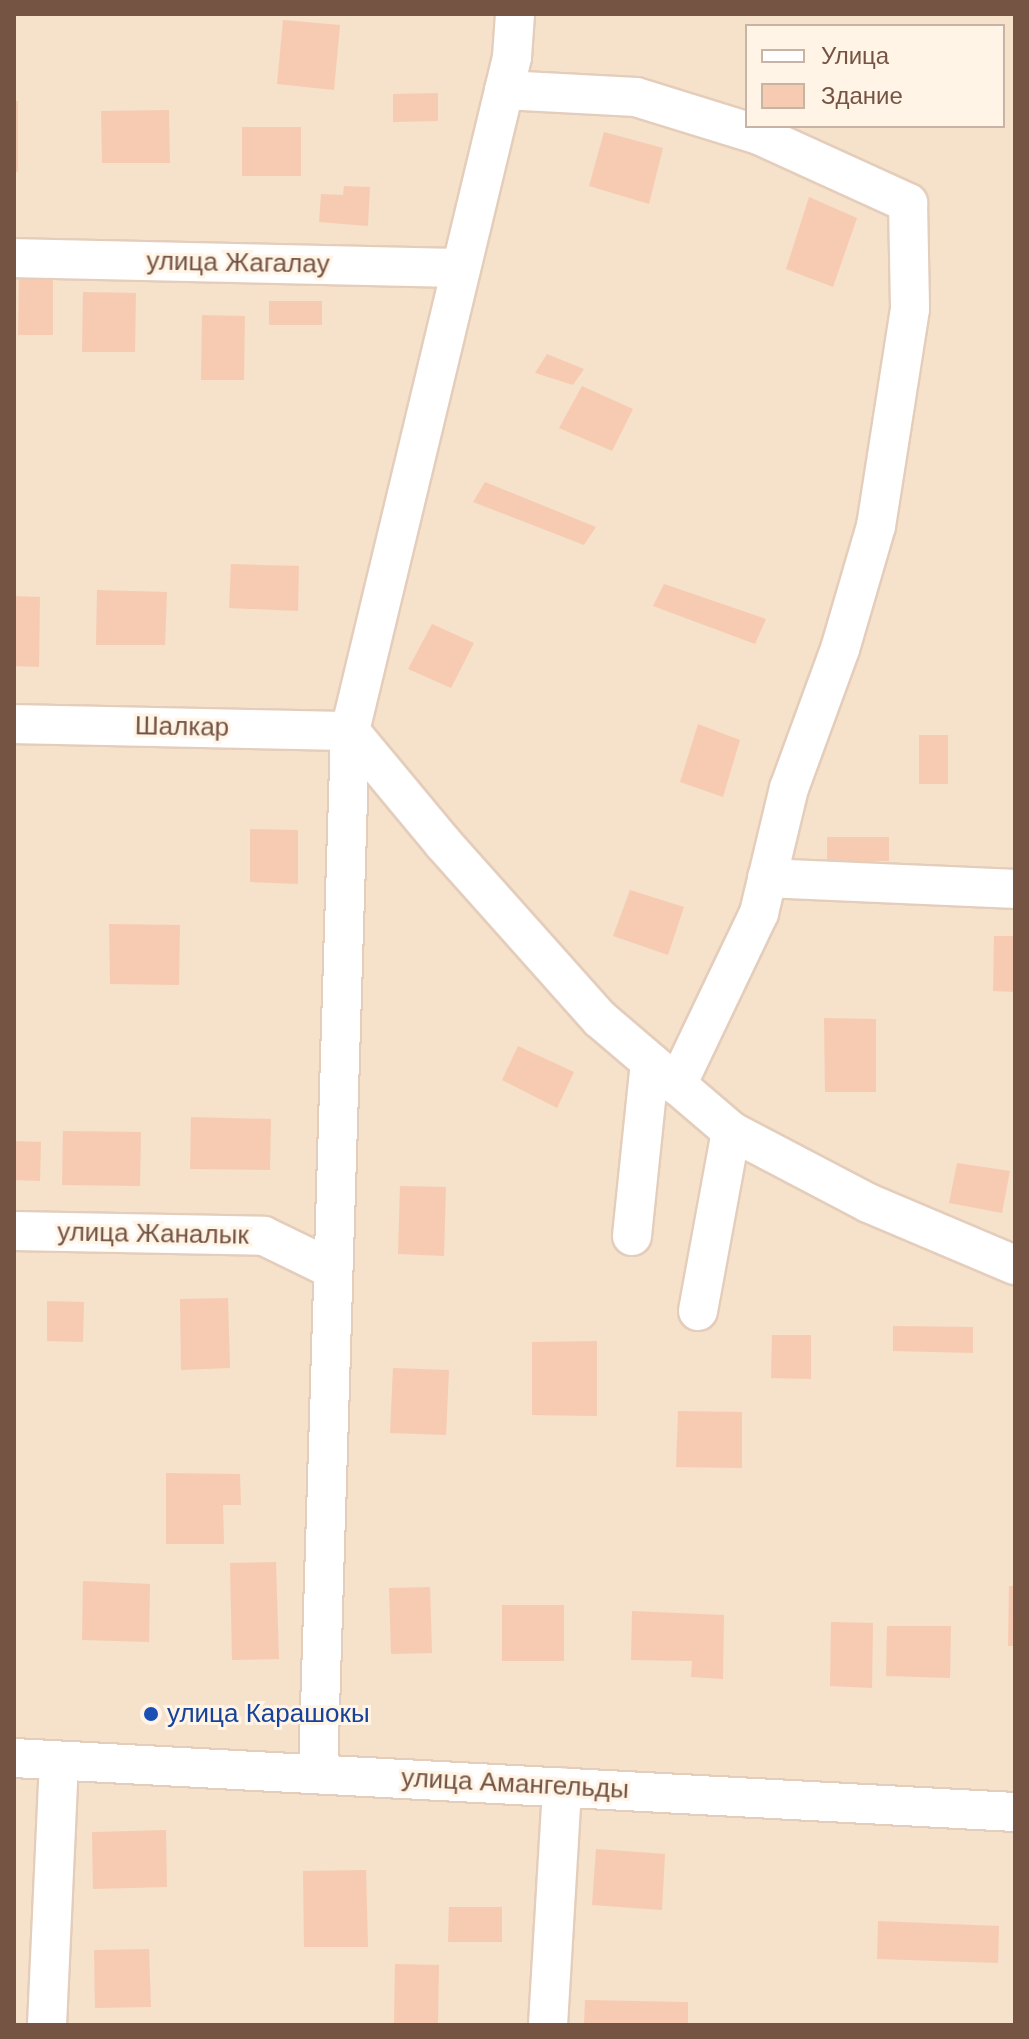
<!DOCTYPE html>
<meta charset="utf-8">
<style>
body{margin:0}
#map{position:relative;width:1029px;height:2039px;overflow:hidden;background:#fef0dc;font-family:Arial,sans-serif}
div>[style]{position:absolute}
.residential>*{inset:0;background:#f6e1ca}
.building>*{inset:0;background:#f6cbb2}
.roads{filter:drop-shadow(2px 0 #e4cdbb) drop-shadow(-2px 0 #e4cdbb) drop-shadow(0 2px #e4cdbb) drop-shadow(0 -2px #e4cdbb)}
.minor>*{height:38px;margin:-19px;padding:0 19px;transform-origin:19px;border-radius:19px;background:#fff}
.dots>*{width:22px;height:22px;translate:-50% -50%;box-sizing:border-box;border:4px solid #fff4e5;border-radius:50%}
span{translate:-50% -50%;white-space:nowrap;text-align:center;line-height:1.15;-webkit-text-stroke:6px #fff4e5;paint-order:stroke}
.street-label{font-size:26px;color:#755444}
.transit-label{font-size:26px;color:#164399}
.left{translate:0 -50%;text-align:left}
.frame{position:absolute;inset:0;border:16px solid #755444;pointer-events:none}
.legend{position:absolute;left:745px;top:24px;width:260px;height:104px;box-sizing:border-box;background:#fff4e5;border:2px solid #c8b4a5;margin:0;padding:10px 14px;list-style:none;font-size:24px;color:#755444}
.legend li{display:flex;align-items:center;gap:16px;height:40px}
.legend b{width:40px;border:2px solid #c8b4a5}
</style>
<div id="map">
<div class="residential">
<i style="clip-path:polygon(evenodd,14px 14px,1015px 14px,1015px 2025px,14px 2025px,14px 14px,747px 26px,1003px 26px,1003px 126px,747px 126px,747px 26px)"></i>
</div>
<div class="building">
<i style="clip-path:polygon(283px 20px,340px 25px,334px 90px,277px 84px)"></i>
<i style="clip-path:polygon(438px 93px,438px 121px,393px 122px,393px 94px)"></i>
<i style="clip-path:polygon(14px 101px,18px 101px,18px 172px,14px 172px)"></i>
<i style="clip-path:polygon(169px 110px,170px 163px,102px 163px,101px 111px)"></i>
<i style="clip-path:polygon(242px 127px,301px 127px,301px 176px,242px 176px)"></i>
<i style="clip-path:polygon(604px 132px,663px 148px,649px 204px,589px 186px)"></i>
<i style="clip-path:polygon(344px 186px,370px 187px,368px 226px,319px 222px,321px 194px,343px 195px)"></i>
<i style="clip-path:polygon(809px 197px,857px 218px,833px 287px,786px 269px)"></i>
<i style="clip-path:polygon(19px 278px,53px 278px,53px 335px,18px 335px)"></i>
<i style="clip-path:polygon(83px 292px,136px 293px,135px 352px,82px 352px)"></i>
<i style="clip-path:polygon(269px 301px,322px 301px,322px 325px,269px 325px)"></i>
<i style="clip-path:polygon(202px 315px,245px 316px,244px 380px,201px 380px)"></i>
<i style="clip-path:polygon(547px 354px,584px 369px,573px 385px,535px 373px)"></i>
<i style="clip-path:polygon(582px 386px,633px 409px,612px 451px,559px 428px)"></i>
<i style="clip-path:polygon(485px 482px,596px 527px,584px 545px,473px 502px)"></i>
<i style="clip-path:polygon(231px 564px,299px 566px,298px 611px,229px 608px)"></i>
<i style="clip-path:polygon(664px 584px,766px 619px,755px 644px,653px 606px)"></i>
<i style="clip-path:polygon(97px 590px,167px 592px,165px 645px,96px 645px)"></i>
<i style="clip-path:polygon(14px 596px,40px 597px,39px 667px,14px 666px)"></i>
<i style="clip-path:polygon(432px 624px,474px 643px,451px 688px,408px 669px)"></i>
<i style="clip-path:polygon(698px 724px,740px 740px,723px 797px,680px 782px)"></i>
<i style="clip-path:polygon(919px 735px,948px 735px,948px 784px,919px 784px)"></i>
<i style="clip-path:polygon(250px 829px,298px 830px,298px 884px,250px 882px)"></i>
<i style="clip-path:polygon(827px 837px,889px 837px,889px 861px,827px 862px)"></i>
<i style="clip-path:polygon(630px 890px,684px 907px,668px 955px,613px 936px)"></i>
<i style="clip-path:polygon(109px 924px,180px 925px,179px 985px,110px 984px)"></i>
<i style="clip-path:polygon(994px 936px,1015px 936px,1015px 992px,993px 991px)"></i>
<i style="clip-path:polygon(824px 1018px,876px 1019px,876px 1092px,825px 1092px)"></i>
<i style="clip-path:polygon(518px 1046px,574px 1072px,557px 1108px,502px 1080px)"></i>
<i style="clip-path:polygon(191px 1117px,271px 1119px,270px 1170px,190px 1169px)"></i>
<i style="clip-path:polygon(63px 1131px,141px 1132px,140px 1186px,62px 1185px)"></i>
<i style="clip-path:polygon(14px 1141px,41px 1142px,40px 1181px,14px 1180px)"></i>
<i style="clip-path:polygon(957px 1163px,1010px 1171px,1002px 1213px,949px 1203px)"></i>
<i style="clip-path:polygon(400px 1186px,446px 1187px,444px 1256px,398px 1254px)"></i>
<i style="clip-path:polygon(228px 1298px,230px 1368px,181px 1370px,180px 1299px)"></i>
<i style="clip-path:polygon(47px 1301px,84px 1302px,83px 1342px,47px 1341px)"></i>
<i style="clip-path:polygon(893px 1326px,973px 1327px,973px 1353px,893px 1351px)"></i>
<i style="clip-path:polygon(772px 1335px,811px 1335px,811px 1379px,771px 1378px)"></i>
<i style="clip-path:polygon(597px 1341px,597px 1416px,532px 1415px,532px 1342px)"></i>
<i style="clip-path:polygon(393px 1368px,449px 1370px,446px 1435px,390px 1433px)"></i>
<i style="clip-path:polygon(678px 1411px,742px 1412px,742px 1468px,676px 1467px)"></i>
<i style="clip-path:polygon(166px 1473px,240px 1474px,241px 1505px,223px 1505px,224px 1544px,166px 1544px)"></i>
<i style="clip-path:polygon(276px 1562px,279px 1659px,232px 1660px,230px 1563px)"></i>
<i style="clip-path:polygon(83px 1581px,150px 1584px,149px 1642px,82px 1640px)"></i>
<i style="clip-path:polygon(1009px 1586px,1015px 1586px,1015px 1646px,1008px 1646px)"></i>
<i style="clip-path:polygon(430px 1587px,432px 1653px,391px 1654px,389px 1588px)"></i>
<i style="clip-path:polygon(502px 1605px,564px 1605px,564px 1661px,502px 1661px)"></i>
<i style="clip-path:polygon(632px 1611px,724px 1615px,723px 1679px,691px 1677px,692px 1661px,631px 1660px)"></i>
<i style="clip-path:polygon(831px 1622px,873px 1623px,872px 1688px,830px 1686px)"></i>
<i style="clip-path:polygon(887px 1626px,951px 1626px,950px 1678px,886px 1676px)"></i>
<i style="clip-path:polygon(166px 1830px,167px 1887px,93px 1889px,92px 1832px)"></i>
<i style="clip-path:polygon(596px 1849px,665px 1854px,662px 1910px,592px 1905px)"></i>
<i style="clip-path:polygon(366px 1870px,368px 1947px,304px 1947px,303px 1871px)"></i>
<i style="clip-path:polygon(449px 1907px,502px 1907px,502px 1942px,448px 1942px)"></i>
<i style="clip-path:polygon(878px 1921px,999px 1926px,998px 1963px,877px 1959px)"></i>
<i style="clip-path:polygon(149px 1949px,151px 2007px,95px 2008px,94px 1950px)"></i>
<i style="clip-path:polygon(395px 1964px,439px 1965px,438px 2023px,394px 2023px)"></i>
<i style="clip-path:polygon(585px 2000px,688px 2002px,688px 2025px,584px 2025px)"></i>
</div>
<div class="roads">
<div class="minor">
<i style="left:504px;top:90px;width:132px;rotate:3deg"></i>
<i style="left:636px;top:97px;width:129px;rotate:17.2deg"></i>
<i style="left:759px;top:135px;width:164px;rotate:24.5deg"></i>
<i style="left:908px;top:203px;width:106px;rotate:88.9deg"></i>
<i style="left:910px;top:309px;width:220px;rotate:98.9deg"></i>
<i style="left:876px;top:526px;width:128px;rotate:106.3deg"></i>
<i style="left:840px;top:649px;width:148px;rotate:110.1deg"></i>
<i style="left:789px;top:788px;width:129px;rotate:103.5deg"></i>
<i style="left:759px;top:913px;width:191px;rotate:115.5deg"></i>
<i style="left:14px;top:258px;width:447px;rotate:1.3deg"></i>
<i style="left:14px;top:724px;width:336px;rotate:1.2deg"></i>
<i style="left:350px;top:731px;width:146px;rotate:50.3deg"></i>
<i style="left:443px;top:843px;width:236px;rotate:48.3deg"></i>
<i style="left:600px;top:1019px;width:172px;rotate:40.5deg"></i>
<i style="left:731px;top:1131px;width:155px;rotate:27.7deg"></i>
<i style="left:868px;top:1203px;width:160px;rotate:22.9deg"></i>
<i style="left:767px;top:878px;width:248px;rotate:2.5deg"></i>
<i style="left:14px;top:1231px;width:250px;rotate:1.1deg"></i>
<i style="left:264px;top:1236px;width:76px;rotate:25.9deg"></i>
<i style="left:632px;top:1236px;width:175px;rotate:-84.1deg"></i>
<i style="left:698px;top:1311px;width:183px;rotate:-79.6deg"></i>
<i style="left:14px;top:1758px;width:1002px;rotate:3.09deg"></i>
<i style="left:318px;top:1774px;width:1043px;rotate:-88.24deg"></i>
<i style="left:350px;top:731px;width:693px;rotate:-76.48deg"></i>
<i style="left:512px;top:57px;width:43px;rotate:-86deg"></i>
<i style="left:47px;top:2025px;width:264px;rotate:-87.4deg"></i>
<i style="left:548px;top:2025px;width:238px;rotate:-86.6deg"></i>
</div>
</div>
<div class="dots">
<i style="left:151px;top:1714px;background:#1a4fb4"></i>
</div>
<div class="street-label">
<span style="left:238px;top:263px;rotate:1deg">улица Жагалау</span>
<span style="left:182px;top:727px;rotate:1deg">Шалкар</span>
<span style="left:153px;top:1234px;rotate:1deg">улица Жаналык</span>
<span style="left:515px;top:1784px;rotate:3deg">улица Амангельды</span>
</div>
<div class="transit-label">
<span class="left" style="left:167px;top:1714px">улица Карашокы</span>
</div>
<div class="frame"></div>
<ul class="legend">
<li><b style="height:10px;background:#fff"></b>Улица</li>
<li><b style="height:22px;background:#f6cbb2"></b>Здание</li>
</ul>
</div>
